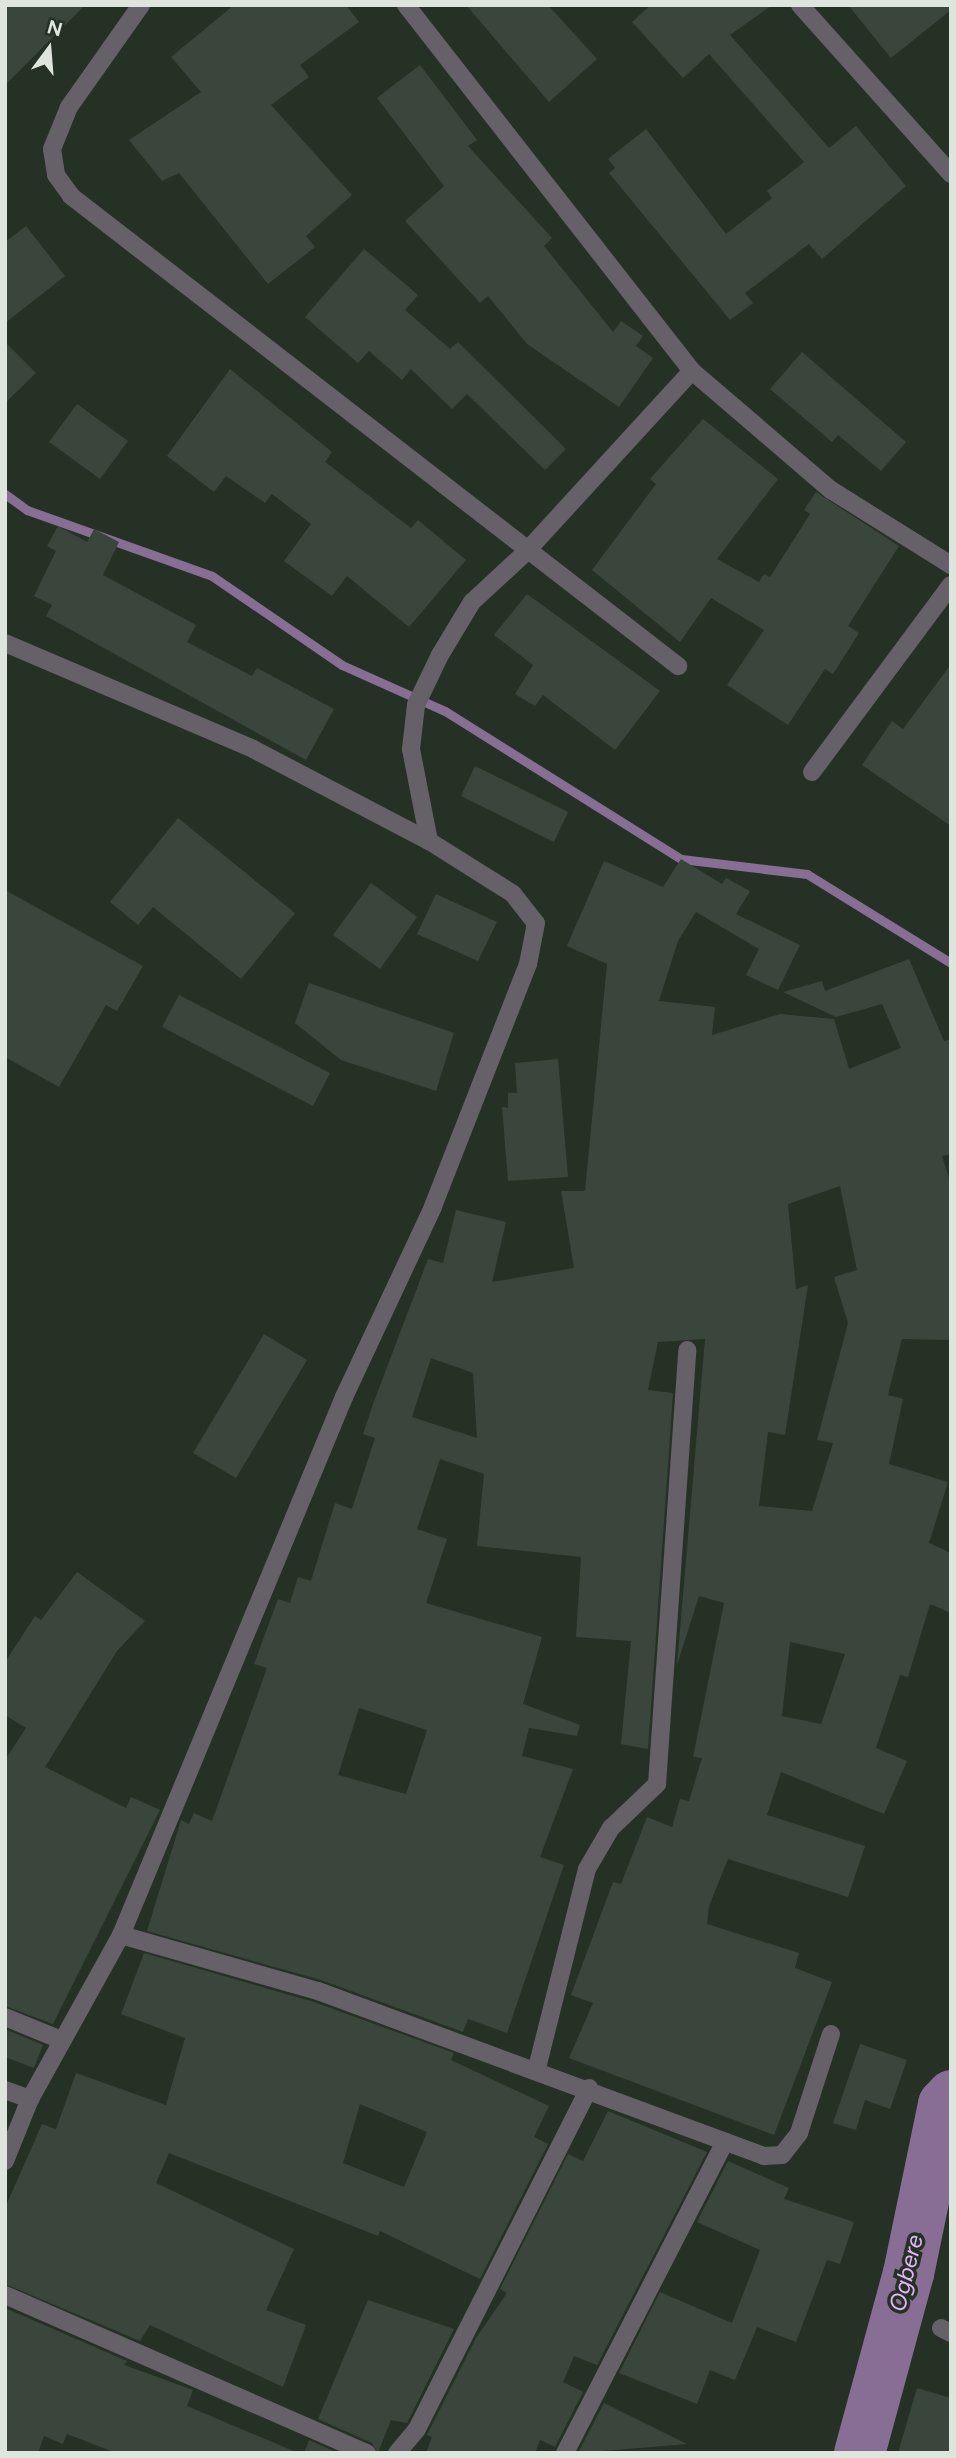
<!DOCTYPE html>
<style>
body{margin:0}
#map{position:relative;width:956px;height:2458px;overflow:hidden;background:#263126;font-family:Figtree,sans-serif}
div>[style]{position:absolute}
.stream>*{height:9px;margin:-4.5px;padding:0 4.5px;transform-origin:4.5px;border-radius:4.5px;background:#886d95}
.river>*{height:51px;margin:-25.5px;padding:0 25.5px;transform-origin:25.5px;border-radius:25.5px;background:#886d95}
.building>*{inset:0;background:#3a463b}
.minor>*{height:18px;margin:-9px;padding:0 9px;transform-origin:9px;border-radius:9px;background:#666168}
span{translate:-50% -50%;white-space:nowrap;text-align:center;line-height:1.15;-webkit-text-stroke:7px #263126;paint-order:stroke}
.water-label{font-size:23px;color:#e2b6f6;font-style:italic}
.frame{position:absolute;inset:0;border:7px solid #dde5dd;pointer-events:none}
.north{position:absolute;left:14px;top:14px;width:70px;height:70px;-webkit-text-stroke:5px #263126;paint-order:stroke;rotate:16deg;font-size:19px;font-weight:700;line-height:28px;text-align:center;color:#dde5dd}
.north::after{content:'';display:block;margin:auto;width:24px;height:32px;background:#dde5dd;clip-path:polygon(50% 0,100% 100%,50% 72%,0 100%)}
</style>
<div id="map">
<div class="stream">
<i style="left:5px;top:494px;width:27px;rotate:36deg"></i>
<i style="left:27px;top:510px;width:196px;rotate:19.6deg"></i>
<i style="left:212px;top:576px;width:158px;rotate:34.4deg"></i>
<i style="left:342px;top:665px;width:113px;rotate:24.1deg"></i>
<i style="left:445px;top:711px;width:279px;rotate:32.1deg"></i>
<i style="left:681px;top:859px;width:127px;rotate:6.8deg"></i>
<i style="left:807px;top:874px;width:169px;rotate:31.7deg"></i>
</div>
<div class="river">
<i style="left:859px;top:2453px;width:187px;rotate:-74.8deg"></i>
<i style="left:908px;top:2273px;width:173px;rotate:-78.3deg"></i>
<i style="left:943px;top:2104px;width:12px;rotate:-48deg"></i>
</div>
<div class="building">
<i style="clip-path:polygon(5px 5px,85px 5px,5px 85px)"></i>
<i style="clip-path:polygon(234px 5px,346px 5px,359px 22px,300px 65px,309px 77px,271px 105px,352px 195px,306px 236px,315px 247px,268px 284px,179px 173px,162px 181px,129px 140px,201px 92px,171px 57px)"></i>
<i style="clip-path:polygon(466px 5px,548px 5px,597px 59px,549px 102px)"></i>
<i style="clip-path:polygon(651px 5px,772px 5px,730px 35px,829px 148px,856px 126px,906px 186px,822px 259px,809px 244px,745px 293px,753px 303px,730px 320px,609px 173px,615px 168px,608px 159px,646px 129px,726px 234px,772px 198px,767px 191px,804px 162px,709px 54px,683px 78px,632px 22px)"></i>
<i style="clip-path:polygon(848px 5px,951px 5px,951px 10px,891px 58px)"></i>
<i style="clip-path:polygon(420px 65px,477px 140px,468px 146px,552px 238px,544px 246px,613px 332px,621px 321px,643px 336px,636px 346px,653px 358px,619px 407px,527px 344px,488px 296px,480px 303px,405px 221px,444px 186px,377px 98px)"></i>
<i style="clip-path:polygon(26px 226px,65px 276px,5px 323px,5px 242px)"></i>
<i style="clip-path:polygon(364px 249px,418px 295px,405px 310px,450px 349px,458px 342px,566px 449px,545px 470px,467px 394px,452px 409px,411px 369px,402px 380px,369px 351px,358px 363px,305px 317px)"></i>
<i style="clip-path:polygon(5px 342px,36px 373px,5px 403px)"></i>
<i style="clip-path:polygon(802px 352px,906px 442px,881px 471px,838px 435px,832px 442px,770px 389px)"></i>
<i style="clip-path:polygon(230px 369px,332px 452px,325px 462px,411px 528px,418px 520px,466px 560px,409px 627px,347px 576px,332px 596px,284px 561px,311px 524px,272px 494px,265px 503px,226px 476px,214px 492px,167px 456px)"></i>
<i style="clip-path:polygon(77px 404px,128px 441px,100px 479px,49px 442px)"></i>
<i style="clip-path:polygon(703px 419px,778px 479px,717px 559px,759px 582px,764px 574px,770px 577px,810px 514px,804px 510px,816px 492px,899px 546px,848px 626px,859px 633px,833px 674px,825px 669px,788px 725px,727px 685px,764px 630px,711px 598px,680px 642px,592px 570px,656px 484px,650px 479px)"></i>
<i style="clip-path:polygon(58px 526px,87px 542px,94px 529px,119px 542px,103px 575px,196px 625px,187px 642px,252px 676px,257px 668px,334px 709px,306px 760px,46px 616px,52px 605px,34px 596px,56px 551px,47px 546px)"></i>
<i style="clip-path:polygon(527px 594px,660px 691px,615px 750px,543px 695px,535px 706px,515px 694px,533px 665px,494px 635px)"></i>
<i style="clip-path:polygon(951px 664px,951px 826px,862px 765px,892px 721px,903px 729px)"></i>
<i style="clip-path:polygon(475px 766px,568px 812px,554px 842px,461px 796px)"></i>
<i style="clip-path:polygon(178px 818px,295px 913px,241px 979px,153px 907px,138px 925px,110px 902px)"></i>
<i style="clip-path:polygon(evenodd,681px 859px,722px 884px,726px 878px,750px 891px,736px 914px,800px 945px,778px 990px,746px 975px,759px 949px,696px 912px,678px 941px,659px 1001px,715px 1007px,712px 1035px,780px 1014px,834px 1019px,849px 1069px,901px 1048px,882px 1004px,836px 1017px,783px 992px,822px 981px,825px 991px,909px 959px,944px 1041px,951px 1039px,951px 1154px,942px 1156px,951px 1184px,951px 1340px,902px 1339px,888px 1395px,903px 1399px,889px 1464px,948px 1482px,929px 1543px,951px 1553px,951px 1613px,930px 1604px,908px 1677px,900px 1675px,876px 1748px,907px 1761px,884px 1814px,781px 1772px,767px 1815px,865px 1846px,848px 1897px,728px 1859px,709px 1906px,707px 1924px,799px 1953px,795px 1968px,832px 1982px,774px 2135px,569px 2058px,593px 2003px,571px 1995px,613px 1882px,621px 1884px,647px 1817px,672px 1827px,680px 1799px,689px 1801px,702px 1758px,693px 1757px,724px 1603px,699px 1596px,677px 1665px,705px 1339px,658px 1342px,648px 1390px,673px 1393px,648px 1749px,621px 1744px,631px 1641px,576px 1637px,581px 1557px,477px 1546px,484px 1474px,440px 1459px,417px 1529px,447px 1539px,426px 1603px,542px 1637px,523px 1704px,580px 1725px,577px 1736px,529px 1728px,522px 1756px,573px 1769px,540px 1857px,564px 1865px,507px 2033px,468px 2019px,463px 2032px,321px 1980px,147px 1931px,181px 1820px,189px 1824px,194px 1813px,212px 1821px,267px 1668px,254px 1664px,278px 1599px,290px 1603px,298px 1577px,311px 1581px,335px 1503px,352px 1509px,375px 1438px,363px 1434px,373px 1404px,428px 1259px,443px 1263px,456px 1210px,506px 1222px,492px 1282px,574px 1268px,561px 1191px,585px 1191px,607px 964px,567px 946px,604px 861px,663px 887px,681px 859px,840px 1186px,857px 1270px,834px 1277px,848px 1323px,817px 1440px,833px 1443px,812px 1511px,759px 1506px,768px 1432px,785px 1435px,808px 1285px,796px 1289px,788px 1204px,840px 1186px,681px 859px,431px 1358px,473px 1373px,477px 1438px,412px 1417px,431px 1358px,681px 859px,790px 1642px,845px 1654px,821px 1724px,782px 1716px,790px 1642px,681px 859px,359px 1708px,427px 1730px,406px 1794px,338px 1775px,359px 1708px)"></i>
<i style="clip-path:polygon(371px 883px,417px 917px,380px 969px,333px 935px)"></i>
<i style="clip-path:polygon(5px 890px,143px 966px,117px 1011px,106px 1005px,59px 1087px,5px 1057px)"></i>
<i style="clip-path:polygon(436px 894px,497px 922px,478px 961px,417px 934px)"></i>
<i style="clip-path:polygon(309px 983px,454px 1033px,436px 1091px,341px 1060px,295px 1023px)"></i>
<i style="clip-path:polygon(179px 995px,330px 1073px,313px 1106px,162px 1027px)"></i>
<i style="clip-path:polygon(558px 1059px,568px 1177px,508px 1181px,502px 1107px,508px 1108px,508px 1093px,517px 1093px,515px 1063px)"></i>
<i style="clip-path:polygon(264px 1334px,307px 1360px,236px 1478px,193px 1453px)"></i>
<i style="clip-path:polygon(77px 1572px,145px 1621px,117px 1651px,45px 1767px,126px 1808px,131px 1797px,160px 1810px,53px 2024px,5px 2006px,5px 1760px,26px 1728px,5px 1715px,5px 1662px,35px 1616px,41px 1620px)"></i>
<i style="clip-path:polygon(evenodd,144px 1953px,314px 2002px,454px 2053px,451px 2060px,549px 2106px,534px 2137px,548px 2144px,480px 2279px,380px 2231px,378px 2236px,169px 2153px,156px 2183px,294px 2249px,266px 2310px,306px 2325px,283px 2387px,150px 2325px,140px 2341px,5px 2284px,5px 2208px,42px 2124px,56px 2129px,76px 2073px,166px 2105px,185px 2038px,121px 2014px,144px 1953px,360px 2104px,427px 2132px,404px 2187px,343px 2163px,360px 2104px)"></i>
<i style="clip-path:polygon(5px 2029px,43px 2045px,34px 2068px,5px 2057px)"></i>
<i style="clip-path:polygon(860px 2044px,907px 2060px,890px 2109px,865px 2100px,856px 2130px,833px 2123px)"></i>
<i style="clip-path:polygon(608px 2111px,707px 2152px,597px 2365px,574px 2356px,563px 2382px,583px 2392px,555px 2447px,540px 2440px,535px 2453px,426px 2453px,432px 2437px,427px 2435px,476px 2338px,507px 2293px,500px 2289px,568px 2154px,583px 2161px)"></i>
<i style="clip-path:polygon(728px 2161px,789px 2188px,784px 2199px,854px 2222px,840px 2264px,827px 2260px,796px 2342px,757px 2327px,735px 2380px,710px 2370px,697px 2404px,619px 2373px,660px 2292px,732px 2323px,760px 2250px,697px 2222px)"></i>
<i style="clip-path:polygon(368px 2300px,454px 2329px,407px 2423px,391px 2420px,378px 2453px,372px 2443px,318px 2419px)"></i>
<i style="clip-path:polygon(5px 2308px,127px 2361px,124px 2365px,193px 2390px,187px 2406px,298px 2453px,116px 2453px,67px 2434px,63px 2444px,44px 2436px,38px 2453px,5px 2453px)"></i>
<i style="clip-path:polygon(917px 2388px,951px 2398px,951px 2453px,898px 2453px)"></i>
<i style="clip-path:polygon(604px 2403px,687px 2444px,578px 2453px)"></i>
<i style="clip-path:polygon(309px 2440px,338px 2453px,304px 2453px)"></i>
</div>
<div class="minor">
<i style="left:141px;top:5px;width:125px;rotate:125.2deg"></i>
<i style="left:69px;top:107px;width:45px;rotate:112deg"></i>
<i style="left:52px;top:149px;width:26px;rotate:81deg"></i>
<i style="left:56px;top:175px;width:26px;rotate:54deg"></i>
<i style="left:71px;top:196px;width:768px;rotate:37.75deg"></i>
<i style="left:406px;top:5px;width:464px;rotate:52deg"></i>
<i style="left:692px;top:371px;width:183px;rotate:40.6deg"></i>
<i style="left:831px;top:490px;width:142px;rotate:32deg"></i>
<i style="left:800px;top:5px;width:227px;rotate:48.2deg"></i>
<i style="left:5px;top:643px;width:270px;rotate:23.1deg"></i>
<i style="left:253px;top:749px;width:199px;rotate:27.6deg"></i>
<i style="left:429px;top:841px;width:99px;rotate:32.2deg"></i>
<i style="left:513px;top:894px;width:37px;rotate:52deg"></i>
<i style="left:536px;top:923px;width:42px;rotate:101deg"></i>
<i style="left:528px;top:964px;width:261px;rotate:111.4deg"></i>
<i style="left:433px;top:1207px;width:210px;rotate:115.1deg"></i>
<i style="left:344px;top:1397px;width:582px;rotate:112.51deg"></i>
<i style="left:121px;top:1935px;width:188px;rotate:119deg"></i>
<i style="left:30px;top:2099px;width:67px;rotate:112deg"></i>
<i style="left:812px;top:772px;width:233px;rotate:-53.4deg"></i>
<i style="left:429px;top:841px;width:94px;rotate:-101.1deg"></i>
<i style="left:411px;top:749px;width:44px;rotate:-83.5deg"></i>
<i style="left:416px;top:705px;width:55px;rotate:-64.4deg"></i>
<i style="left:440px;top:655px;width:62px;rotate:-58.9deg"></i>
<i style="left:472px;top:602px;width:72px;rotate:-42.8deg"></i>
<i style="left:525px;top:553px;width:247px;rotate:-47.5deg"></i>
<i style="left:121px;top:1935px;width:205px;rotate:15.9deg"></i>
<i style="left:318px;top:1991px;width:476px;rotate:20.3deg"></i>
<i style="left:764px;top:2156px;width:18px;rotate:-3deg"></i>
<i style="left:782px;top:2155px;width:28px;rotate:-52deg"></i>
<i style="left:799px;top:2133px;width:104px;rotate:-72.1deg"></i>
<i style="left:5px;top:2017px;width:61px;rotate:22.3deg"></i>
<i style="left:537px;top:2068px;width:205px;rotate:-75.9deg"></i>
<i style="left:587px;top:1869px;width:48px;rotate:-59.7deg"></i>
<i style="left:611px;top:1828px;width:64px;rotate:-43.7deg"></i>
<i style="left:657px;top:1784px;width:435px;rotate:-86deg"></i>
<i style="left:5px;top:2090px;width:27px;rotate:20deg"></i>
<i style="left:5px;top:2295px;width:395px;rotate:23.6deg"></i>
<i style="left:941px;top:2328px;width:11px;rotate:27deg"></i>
<i style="left:397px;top:2453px;width:31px;rotate:-50deg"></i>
<i style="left:417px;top:2429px;width:382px;rotate:-63.2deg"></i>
<i style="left:565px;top:2453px;width:350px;rotate:-62.8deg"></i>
</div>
<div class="water-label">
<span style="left:906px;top:2273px;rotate:-76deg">Ogbere</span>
</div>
<div class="frame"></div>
<div class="north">N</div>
</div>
